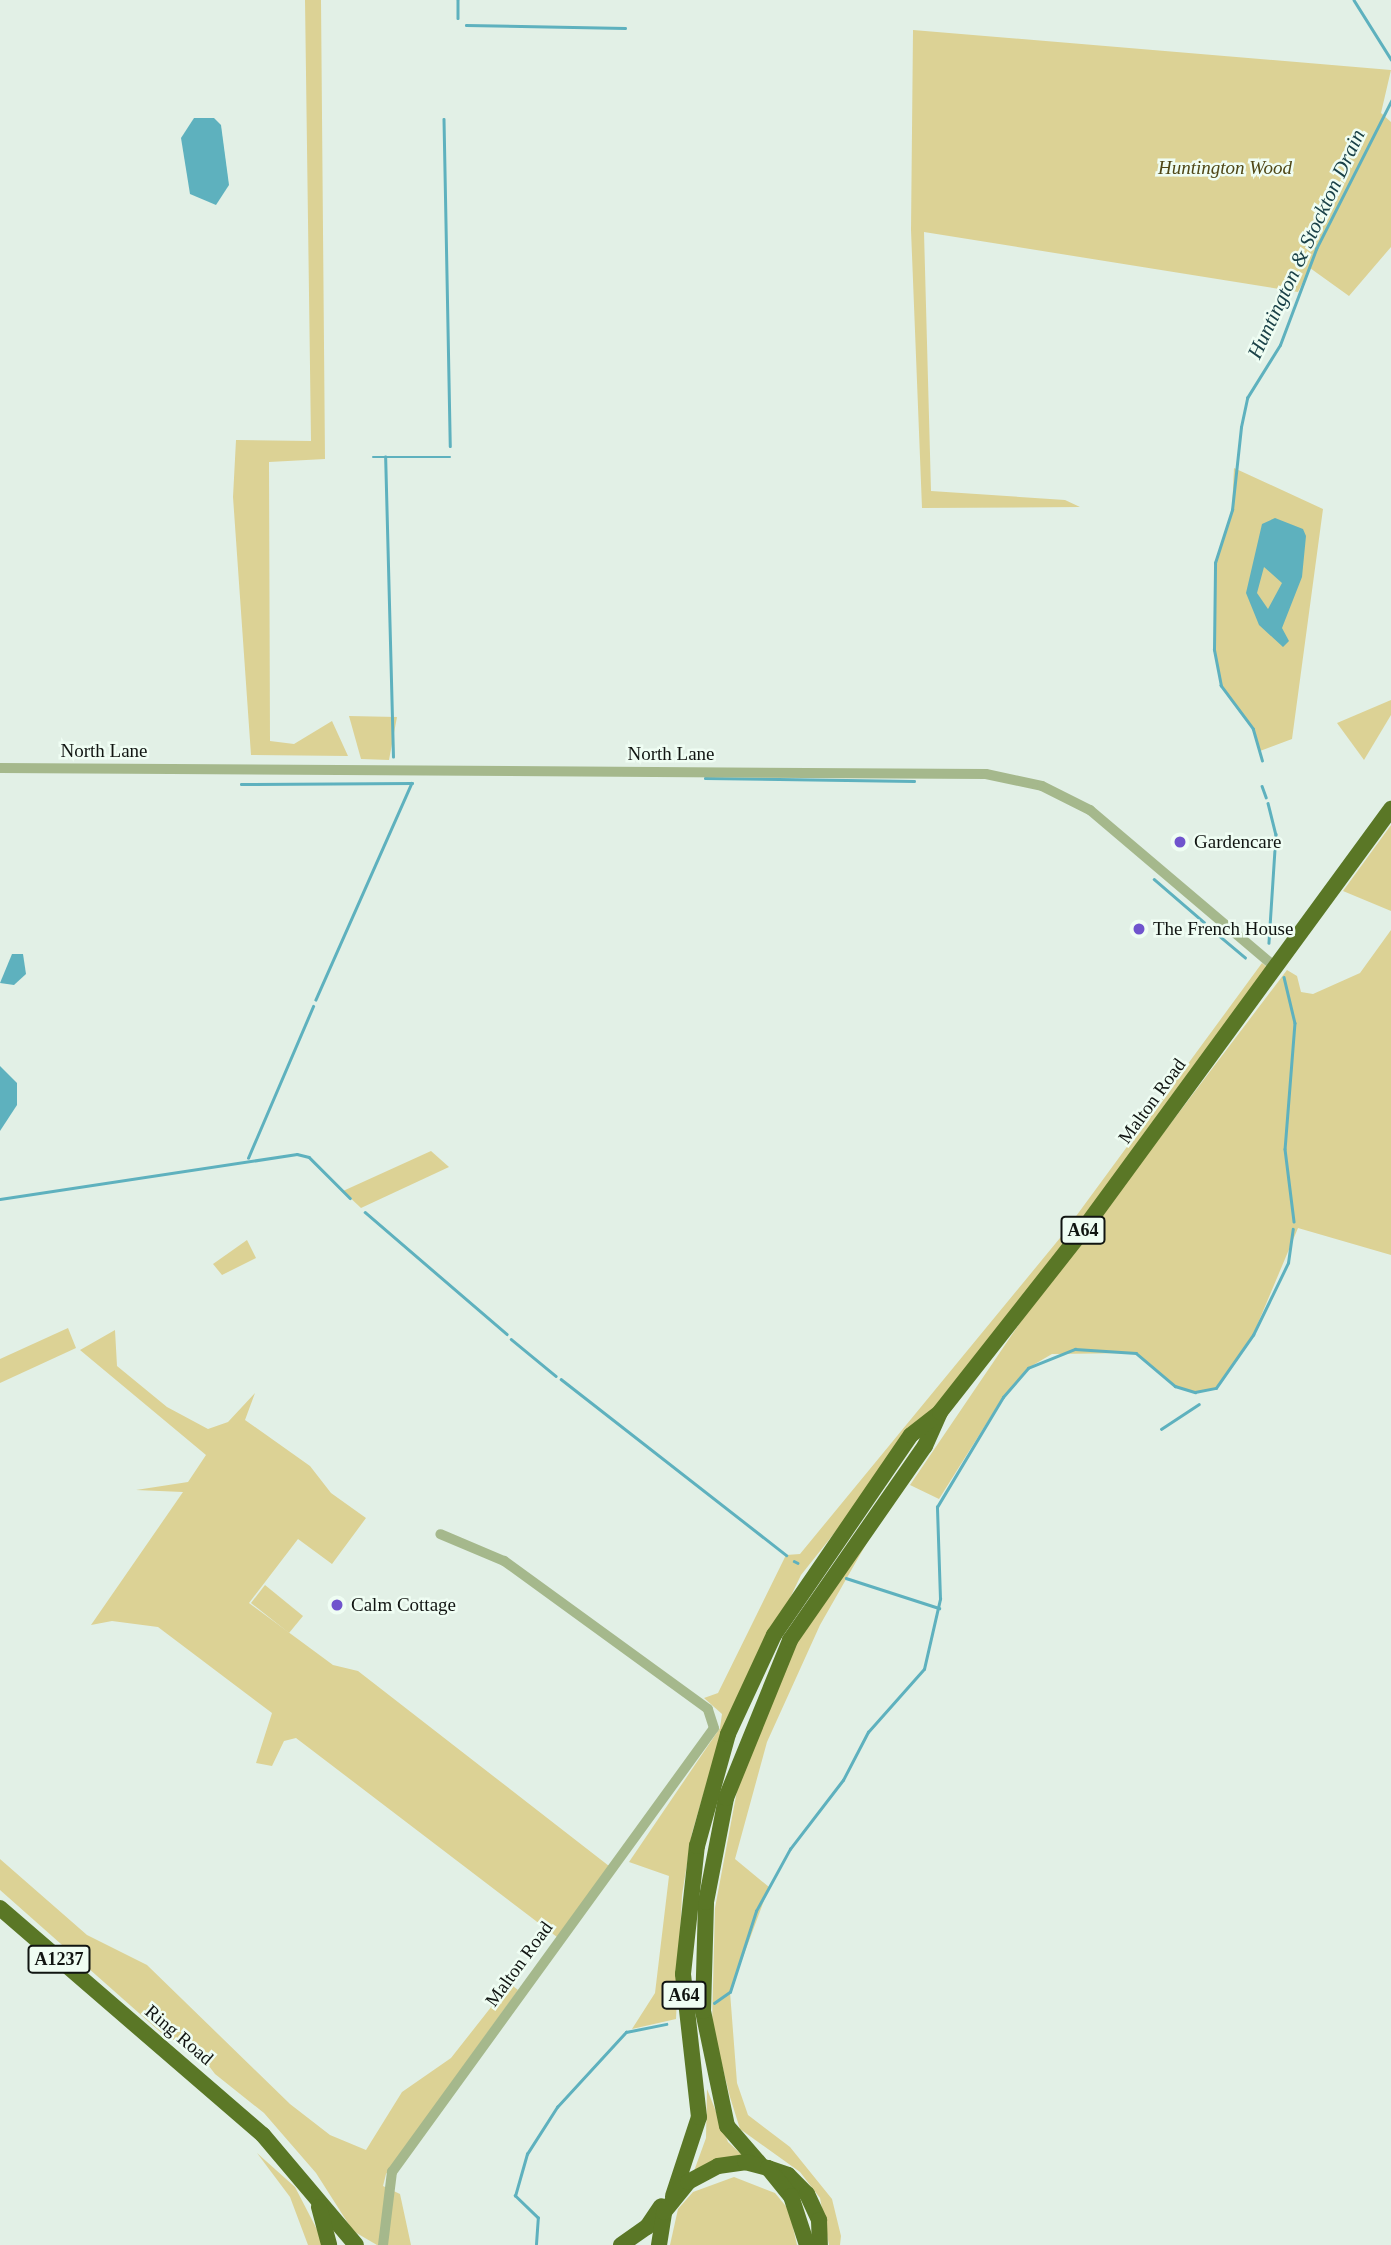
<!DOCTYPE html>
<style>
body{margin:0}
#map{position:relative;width:1391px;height:2245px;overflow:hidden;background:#e2f0e6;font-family:Georgia,serif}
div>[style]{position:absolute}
.green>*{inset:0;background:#dcd295}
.water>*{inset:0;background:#5eb1be}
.stream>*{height:2.5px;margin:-1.25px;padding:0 1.25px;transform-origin:1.25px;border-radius:1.25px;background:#5eb1be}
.minor>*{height:10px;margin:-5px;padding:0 5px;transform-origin:5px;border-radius:5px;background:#a5b88c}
.highway>*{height:16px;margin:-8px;padding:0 8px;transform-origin:8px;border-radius:8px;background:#5a7726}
.dots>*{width:19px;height:19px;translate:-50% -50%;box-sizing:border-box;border:4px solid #effdf3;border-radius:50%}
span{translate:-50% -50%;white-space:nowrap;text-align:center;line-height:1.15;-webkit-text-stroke:5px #effdf3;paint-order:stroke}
.shield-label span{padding:2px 5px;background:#effdf3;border:2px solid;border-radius:5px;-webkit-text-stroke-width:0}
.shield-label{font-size:18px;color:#111512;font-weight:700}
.park-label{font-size:19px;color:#4f4716;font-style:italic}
.street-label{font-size:19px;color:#111512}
.poi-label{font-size:19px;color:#111512}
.left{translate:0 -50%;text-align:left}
.water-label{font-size:21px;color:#1a4147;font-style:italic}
</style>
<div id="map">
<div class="green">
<i style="clip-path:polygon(305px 0,321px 0,325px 459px,269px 462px,270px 741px,294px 744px,332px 721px,348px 756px,251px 755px,233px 497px,236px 440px,311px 441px)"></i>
<i style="clip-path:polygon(913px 30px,1391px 70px,1381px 113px,1391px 122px,1391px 247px,1349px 296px,1310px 268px,1298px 292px,924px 232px,931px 491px,1065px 500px,1080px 507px,922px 508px,911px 230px)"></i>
<i style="clip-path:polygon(1234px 468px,1323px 509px,1292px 739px,1260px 751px,1253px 729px,1221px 686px,1214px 650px,1215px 563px,1232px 510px)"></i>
<i style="clip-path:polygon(1391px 700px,1391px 715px,1364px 760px,1337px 723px)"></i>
<i style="clip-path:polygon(349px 716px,397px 717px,389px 760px,361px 759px)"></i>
<i style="clip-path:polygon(1391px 825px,1391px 911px,1343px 891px)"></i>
<i style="clip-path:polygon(1391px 930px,1391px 1255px,1298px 1228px,1253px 1335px,1216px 1388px,1195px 1392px,1175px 1386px,1136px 1353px,1052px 1354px,1028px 1368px,1003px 1397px,939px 1499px,910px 1485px,1026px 1314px,1287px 970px,1297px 976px,1301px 992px,1313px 994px,1360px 973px)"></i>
<i style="clip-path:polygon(1262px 963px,1268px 968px,1060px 1249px,801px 1575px,715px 1755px,692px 1833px,682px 1895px,676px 2019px,632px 2029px,655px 1993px,669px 1876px,629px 1862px,720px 1728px,722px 1714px,704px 1698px,718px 1693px,786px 1555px,800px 1554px,1060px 1238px)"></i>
<i style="clip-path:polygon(431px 1151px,449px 1167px,361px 1208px,343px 1191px)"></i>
<i style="clip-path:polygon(247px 1240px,256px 1258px,222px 1275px,213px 1264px)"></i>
<i style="clip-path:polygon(68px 1328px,76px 1348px,0 1383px,0 1359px)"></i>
<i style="clip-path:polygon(115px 1330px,117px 1366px,167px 1407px,208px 1429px,228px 1422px,255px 1393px,245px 1420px,310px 1466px,331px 1493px,366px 1518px,332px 1564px,298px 1539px,249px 1603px,333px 1665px,358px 1671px,609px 1866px,557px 1937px,296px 1738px,284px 1741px,272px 1766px,256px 1763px,272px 1713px,158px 1627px,112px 1621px,91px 1625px,183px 1492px,136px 1490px,188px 1482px,206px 1455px,80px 1350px)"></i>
<i style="clip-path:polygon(881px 1518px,820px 1625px,767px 1742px,735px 1859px,769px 1887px,730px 1992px,737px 2083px,748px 2115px,790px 2147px,832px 2199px,841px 2236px,840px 2245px,829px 2245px,820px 2198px,800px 2172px,740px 2129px,730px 2097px,712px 2025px,715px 1908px,739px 1780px,797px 1642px)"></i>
<i style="clip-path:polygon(265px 1585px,303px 1616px,289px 1633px,251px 1603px)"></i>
<i style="clip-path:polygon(0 1859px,87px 1935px,147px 1965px,290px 2104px,330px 2135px,366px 2150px,402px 2092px,451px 2058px,499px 1997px,513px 1986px,518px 1990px,386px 2174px,383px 2186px,400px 2194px,411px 2245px,377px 2245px,353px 2231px,316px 2173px,264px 2113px,215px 2074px,196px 2049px,166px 2037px,0 1890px)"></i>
<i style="clip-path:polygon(707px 2089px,728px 2142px,743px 2156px,694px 2171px,706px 2138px)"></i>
<i style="clip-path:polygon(257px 2153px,295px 2187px,325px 2245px,308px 2245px,290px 2197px)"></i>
<i style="clip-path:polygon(734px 2177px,775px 2193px,789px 2210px,797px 2245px,670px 2245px,678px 2209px,693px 2192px)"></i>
</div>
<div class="water">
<i style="clip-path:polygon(194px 118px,214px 118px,221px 125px,229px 185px,216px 205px,190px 194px,181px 138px)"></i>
<i style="clip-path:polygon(evenodd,1275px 518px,1303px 529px,1306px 536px,1302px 577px,1282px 628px,1289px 641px,1283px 647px,1259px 625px,1246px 593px,1262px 524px,1275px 518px,1264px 567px,1282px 583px,1268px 609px,1257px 593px,1264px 567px)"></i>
<i style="clip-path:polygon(12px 954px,23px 954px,26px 974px,14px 985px,0 983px)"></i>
<i style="clip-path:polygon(0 1066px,17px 1083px,17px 1105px,0 1131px)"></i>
</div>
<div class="stream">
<i style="left:458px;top:0;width:18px;rotate:90deg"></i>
<i style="left:1354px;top:0;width:70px;rotate:57.9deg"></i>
<i style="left:466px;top:25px;width:159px;rotate:1.1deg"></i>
<i style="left:444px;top:119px;width:327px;rotate:88.9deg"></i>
<i style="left:373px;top:457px;width:11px"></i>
<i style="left:393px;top:757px;width:300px;rotate:-91.5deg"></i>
<i style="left:385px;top:457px;width:65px"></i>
<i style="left:1262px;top:761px;width:33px;rotate:-106deg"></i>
<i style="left:1253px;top:729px;width:54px;rotate:-126.7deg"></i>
<i style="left:1221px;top:686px;width:37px;rotate:-101deg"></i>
<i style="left:1214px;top:650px;width:87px;rotate:-89.3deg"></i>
<i style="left:1215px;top:563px;width:56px;rotate:-72.2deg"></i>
<i style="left:1232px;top:510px;width:83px;rotate:-83.8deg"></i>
<i style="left:1241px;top:427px;width:30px;rotate:-78deg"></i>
<i style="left:1247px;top:398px;width:62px;rotate:-58.1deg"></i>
<i style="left:1280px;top:345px;width:103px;rotate:-69.4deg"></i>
<i style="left:1316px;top:249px;width:166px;rotate:-63.1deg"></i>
<i style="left:705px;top:778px;width:209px;rotate:0.8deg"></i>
<i style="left:241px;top:784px;width:171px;rotate:-0.3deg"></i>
<i style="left:412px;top:783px;width:237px;rotate:113.9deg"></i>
<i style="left:1262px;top:786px;width:12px;rotate:70deg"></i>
<i style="left:1268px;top:803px;width:32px;rotate:76deg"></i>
<i style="left:1276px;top:834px;width:109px;rotate:93.7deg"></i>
<i style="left:1154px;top:879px;width:66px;rotate:40.7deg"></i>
<i style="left:1216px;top:933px;width:38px;rotate:40deg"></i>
<i style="left:1284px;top:977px;width:47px;rotate:76.6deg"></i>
<i style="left:1295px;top:1023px;width:126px;rotate:94.5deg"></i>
<i style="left:1285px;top:1149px;width:73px;rotate:82.9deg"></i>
<i style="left:248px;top:1158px;width:165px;rotate:-66.8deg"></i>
<i style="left:0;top:1199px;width:300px;rotate:-8.6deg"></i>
<i style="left:297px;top:1154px;width:12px;rotate:14deg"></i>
<i style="left:309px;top:1157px;width:58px;rotate:45deg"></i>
<i style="left:365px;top:1212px;width:187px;rotate:40.7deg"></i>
<i style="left:511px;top:1339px;width:58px;rotate:39.4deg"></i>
<i style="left:561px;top:1379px;width:286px;rotate:38deg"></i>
<i style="left:1161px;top:1429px;width:45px;rotate:-33.3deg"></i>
<i style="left:794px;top:1561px;width:4px;rotate:27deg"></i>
<i style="left:846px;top:1578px;width:98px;rotate:17.9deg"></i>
<i style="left:714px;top:2003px;width:19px;rotate:-35deg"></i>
<i style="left:730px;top:1992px;width:85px;rotate:-72.2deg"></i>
<i style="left:756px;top:1911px;width:71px;rotate:-61.3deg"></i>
<i style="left:790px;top:1849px;width:87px;rotate:-52.5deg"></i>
<i style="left:843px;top:1780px;width:54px;rotate:-62.5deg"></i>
<i style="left:868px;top:1732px;width:84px;rotate:-48.4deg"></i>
<i style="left:924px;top:1669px;width:72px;rotate:-77.1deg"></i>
<i style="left:940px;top:1599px;width:92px;rotate:-91.9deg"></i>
<i style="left:937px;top:1507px;width:128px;rotate:-59deg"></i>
<i style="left:1003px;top:1397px;width:38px;rotate:-49deg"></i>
<i style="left:1028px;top:1368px;width:51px;rotate:-22deg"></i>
<i style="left:1075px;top:1349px;width:61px;rotate:3.8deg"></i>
<i style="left:1136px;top:1353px;width:51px;rotate:40.2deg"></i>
<i style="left:1175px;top:1386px;width:21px;rotate:17deg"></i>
<i style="left:1195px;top:1392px;width:21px;rotate:-11deg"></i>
<i style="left:1216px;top:1388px;width:65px;rotate:-55.1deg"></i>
<i style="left:1253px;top:1335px;width:80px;rotate:-64.1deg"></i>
<i style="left:1288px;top:1263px;width:34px;rotate:-82deg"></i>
<i style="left:536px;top:2244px;width:26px;rotate:-86deg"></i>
<i style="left:538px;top:2218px;width:32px;rotate:-136deg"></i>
<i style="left:515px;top:2196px;width:44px;rotate:-74.1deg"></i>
<i style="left:527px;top:2154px;width:56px;rotate:-57.4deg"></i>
<i style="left:557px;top:2107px;width:102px;rotate:-47.4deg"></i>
<i style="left:626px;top:2032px;width:41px;rotate:-11.3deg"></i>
</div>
<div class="minor">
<i style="left:0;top:768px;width:986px;rotate:0.35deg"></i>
<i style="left:986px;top:774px;width:57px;rotate:12.1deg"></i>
<i style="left:1042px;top:786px;width:54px;rotate:26.6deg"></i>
<i style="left:1090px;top:810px;width:244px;rotate:40.3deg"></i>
<i style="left:383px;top:2245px;width:74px;rotate:-83deg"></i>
<i style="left:392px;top:2172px;width:548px;rotate:-54.05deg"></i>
<i style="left:714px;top:1728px;width:20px;rotate:-108deg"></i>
<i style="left:708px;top:1709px;width:252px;rotate:-144deg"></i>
<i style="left:504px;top:1561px;width:69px;rotate:-157.1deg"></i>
</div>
<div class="highway">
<i style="left:0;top:1908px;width:347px;rotate:40.8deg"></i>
<i style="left:263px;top:2135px;width:144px;rotate:49.8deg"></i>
<i style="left:760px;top:2164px;width:50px;rotate:-131deg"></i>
<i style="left:727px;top:2126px;width:117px;rotate:-101.8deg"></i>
<i style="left:703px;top:2011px;width:109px;rotate:-88.4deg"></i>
<i style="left:706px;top:1902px;width:106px;rotate:-79.1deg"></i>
<i style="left:726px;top:1798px;width:170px;rotate:-67.9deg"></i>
<i style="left:790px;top:1640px;width:236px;rotate:-55.2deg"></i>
<i style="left:925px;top:1446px;width:35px;rotate:-66deg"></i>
<i style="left:768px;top:2168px;width:21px;rotate:19deg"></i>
<i style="left:788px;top:2175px;width:27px;rotate:45deg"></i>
<i style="left:807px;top:2194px;width:29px;rotate:65deg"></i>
<i style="left:819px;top:2220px;width:25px;rotate:88deg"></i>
<i style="left:673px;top:2196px;width:83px;rotate:-71.8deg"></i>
<i style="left:699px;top:2117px;width:144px;rotate:-96.4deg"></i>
<i style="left:683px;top:1974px;width:129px;rotate:-83.8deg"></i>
<i style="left:697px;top:1846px;width:116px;rotate:-74.5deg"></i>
<i style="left:728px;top:1734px;width:109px;rotate:-65.1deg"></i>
<i style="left:774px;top:1635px;width:242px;rotate:-55.6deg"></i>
<i style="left:911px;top:1435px;width:37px;rotate:-38deg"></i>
<i style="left:940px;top:1412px;width:221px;rotate:-51.8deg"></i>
<i style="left:1077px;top:1238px;width:532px;rotate:-53.8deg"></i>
<i style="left:319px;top:2207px;width:39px;rotate:75deg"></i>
<i style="left:621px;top:2245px;width:32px;rotate:-35deg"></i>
<i style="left:647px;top:2227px;width:25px;rotate:-56deg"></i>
<i style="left:659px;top:2245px;width:33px;rotate:-81deg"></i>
<i style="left:664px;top:2212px;width:38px;rotate:-51deg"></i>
<i style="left:688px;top:2182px;width:34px;rotate:-28deg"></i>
<i style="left:718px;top:2166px;width:27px;rotate:-8deg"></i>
<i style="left:745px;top:2162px;width:24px;rotate:15deg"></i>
<i style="left:768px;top:2168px;width:36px;rotate:51deg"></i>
<i style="left:791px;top:2196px;width:52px;rotate:71.9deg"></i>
</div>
<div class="dots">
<i style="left:1180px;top:842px;background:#7054cd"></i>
<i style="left:1139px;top:929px;background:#7054cd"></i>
<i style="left:337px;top:1605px;background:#7054cd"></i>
</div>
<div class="shield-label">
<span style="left:1083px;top:1230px">A64</span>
<span style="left:59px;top:1959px">A1237</span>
<span style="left:684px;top:1995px">A64</span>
</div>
<div class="park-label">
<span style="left:1225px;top:168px">Huntington Wood</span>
</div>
<div class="street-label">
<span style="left:104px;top:751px">North Lane</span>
<span style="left:671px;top:754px">North Lane</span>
<span style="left:1152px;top:1101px;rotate:-54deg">Malton Road</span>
<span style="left:519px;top:1964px;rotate:-54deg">Malton Road</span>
<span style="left:179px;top:2035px;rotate:40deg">Ring Road</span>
</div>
<div class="poi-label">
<span class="left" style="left:1194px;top:842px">Gardencare</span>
<span class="left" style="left:1153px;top:929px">The French House</span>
<span class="left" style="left:351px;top:1605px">Calm Cottage</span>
</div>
<div class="water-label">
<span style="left:1306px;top:244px;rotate:-65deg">Huntington &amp; Stockton Drain</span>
</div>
</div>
